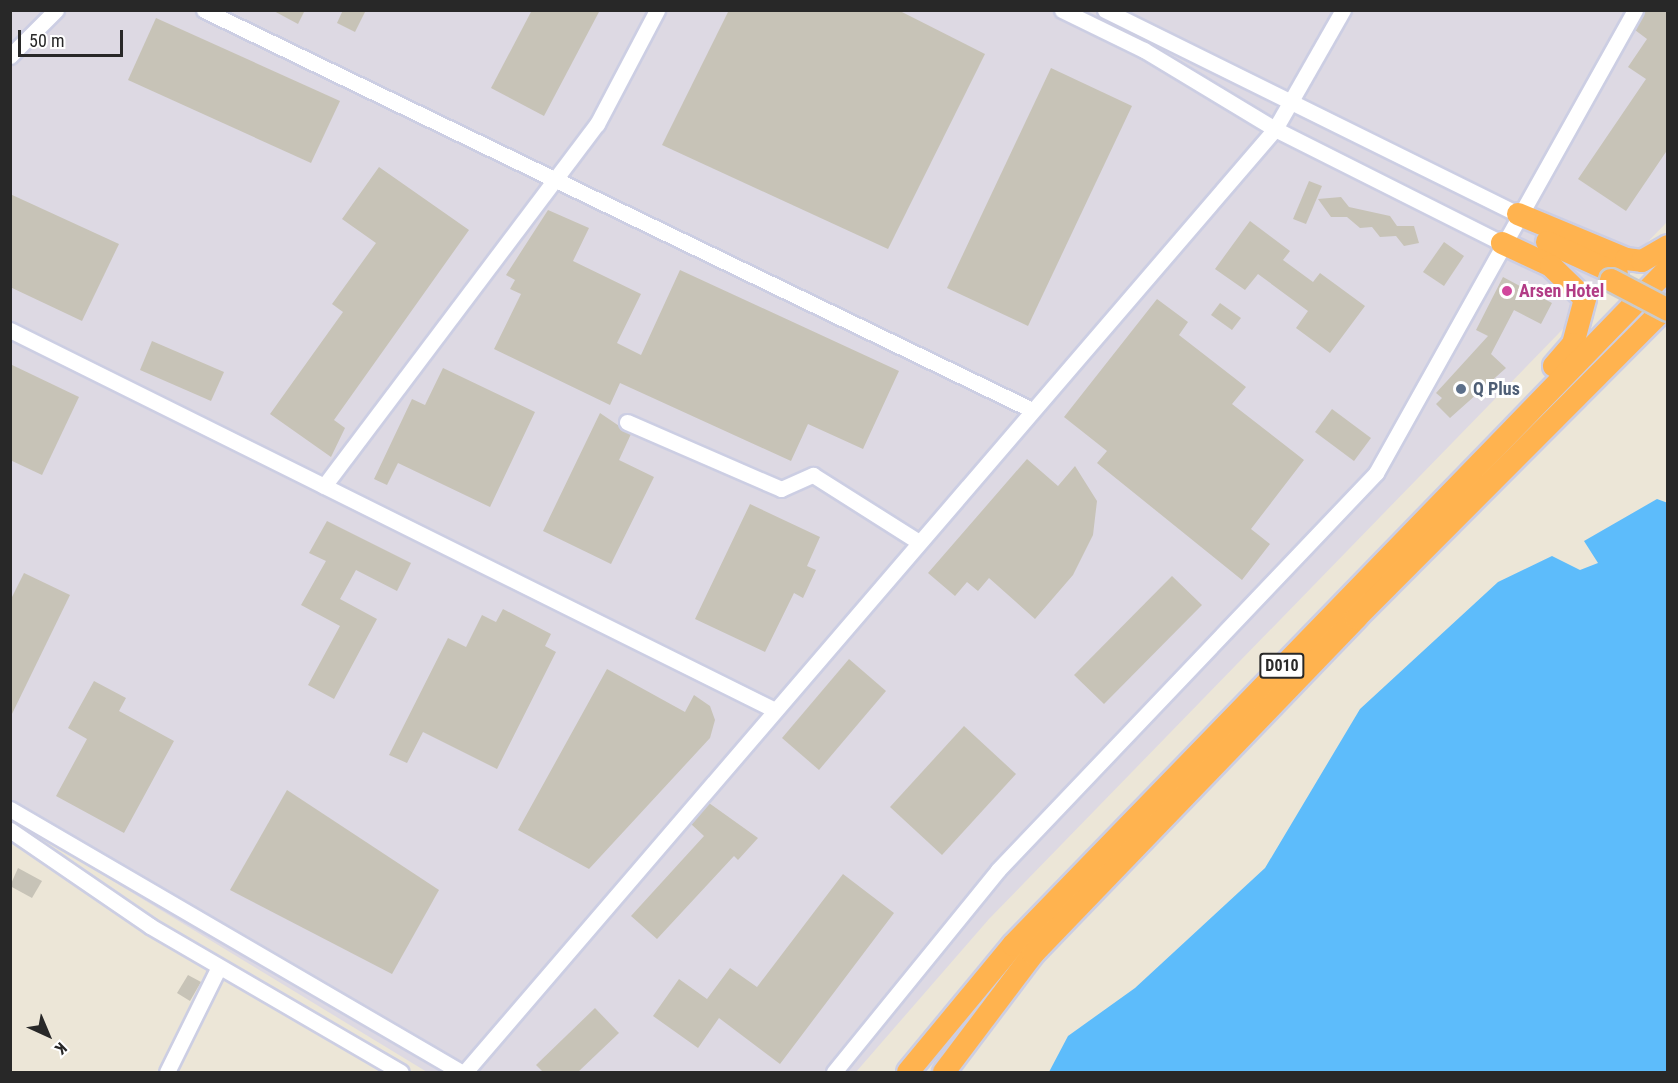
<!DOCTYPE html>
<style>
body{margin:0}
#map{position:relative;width:1678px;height:1083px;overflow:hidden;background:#ece6d7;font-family:"Roboto Condensed",sans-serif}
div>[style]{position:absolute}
.industrial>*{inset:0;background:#ddd9e3}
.water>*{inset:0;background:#5dbcfb}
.building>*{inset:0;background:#c7c3b7}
.roads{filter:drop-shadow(2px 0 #cccee3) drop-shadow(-2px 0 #cccee3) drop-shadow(0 2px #cccee3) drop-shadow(0 -2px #cccee3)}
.minor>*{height:15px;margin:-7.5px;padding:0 7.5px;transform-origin:7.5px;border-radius:7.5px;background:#fff}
.highway>*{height:22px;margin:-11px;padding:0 11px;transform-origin:11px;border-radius:11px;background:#ffb34f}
.bridges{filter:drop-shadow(2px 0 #cbcbcb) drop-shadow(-2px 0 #cbcbcb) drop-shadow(0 2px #cbcbcb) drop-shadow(0 -2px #cbcbcb)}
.highway-bridge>*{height:22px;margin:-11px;padding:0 11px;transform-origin:11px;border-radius:11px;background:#ffb34f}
.dots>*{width:16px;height:16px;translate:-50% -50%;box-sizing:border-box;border:3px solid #fff;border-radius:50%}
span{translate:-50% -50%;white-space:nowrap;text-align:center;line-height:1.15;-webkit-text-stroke:6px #fff;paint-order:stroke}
.shield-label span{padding:2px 4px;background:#fff;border:2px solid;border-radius:4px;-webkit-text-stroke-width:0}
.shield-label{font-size:16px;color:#282828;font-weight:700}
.hotel-label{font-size:18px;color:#b23c85;font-weight:700}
.left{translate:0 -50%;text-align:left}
.service-label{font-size:18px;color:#4e5e75;font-weight:700}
.frame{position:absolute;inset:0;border:12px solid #282828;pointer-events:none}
.north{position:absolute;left:18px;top:1005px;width:60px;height:60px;-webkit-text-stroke:4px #fff;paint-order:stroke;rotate:136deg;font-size:16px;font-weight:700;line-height:24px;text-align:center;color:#282828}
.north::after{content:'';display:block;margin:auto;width:21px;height:27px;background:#282828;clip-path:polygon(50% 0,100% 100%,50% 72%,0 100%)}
.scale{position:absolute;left:18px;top:30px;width:105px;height:27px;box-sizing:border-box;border:3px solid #282828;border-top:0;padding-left:8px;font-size:18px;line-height:21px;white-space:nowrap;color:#282828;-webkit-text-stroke:4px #fff;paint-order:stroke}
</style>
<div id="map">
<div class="industrial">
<i style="clip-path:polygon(10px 11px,1667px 11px,1667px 222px,989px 919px,856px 1072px,427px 1072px,11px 819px)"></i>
</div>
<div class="water">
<i style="clip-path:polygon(1657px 499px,1668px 503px,1667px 1072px,1049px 1072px,1068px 1036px,1135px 988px,1265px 868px,1360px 709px,1498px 582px,1552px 556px,1580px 570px,1598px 563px,1584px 541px)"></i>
</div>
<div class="building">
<i style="clip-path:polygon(272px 10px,305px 10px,298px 24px)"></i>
<i style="clip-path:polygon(343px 10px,366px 10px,355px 32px,337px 23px)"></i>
<i style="clip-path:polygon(532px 10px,600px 10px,544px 116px,491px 88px)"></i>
<i style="clip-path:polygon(729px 10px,898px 10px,985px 54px,888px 249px,662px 145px)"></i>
<i style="clip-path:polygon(1645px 10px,1668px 10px,1668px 149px,1626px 211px,1578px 179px,1646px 79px,1628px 67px,1647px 39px,1635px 30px)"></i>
<i style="clip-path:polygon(156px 18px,340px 101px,311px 163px,128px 80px)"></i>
<i style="clip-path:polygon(1051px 68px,1132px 106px,1028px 326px,947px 288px)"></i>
<i style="clip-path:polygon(379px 167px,469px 230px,334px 420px,345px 428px,331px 457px,270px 414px,343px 312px,332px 304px,376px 243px,342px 219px)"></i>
<i style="clip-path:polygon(1309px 181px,1322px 186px,1306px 224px,1293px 219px)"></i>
<i style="clip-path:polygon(10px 194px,119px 244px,82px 321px,10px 287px)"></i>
<i style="clip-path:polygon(1341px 197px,1349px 207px,1390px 216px,1397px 226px,1414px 226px,1419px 243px,1404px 246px,1396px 236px,1380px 237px,1372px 227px,1360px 228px,1347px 217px,1331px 217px,1318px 199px)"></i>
<i style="clip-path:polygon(548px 210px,589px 228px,573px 261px,641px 294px,617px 343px,641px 355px,680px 270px,899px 371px,863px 449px,808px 424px,791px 461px,620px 383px,610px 405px,494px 349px,521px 294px,510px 289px,515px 280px,506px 275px)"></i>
<i style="clip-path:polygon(1250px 221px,1290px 251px,1283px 260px,1313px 282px,1320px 273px,1365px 306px,1330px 353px,1296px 328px,1308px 311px,1258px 274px,1245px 290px,1215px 269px)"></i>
<i style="clip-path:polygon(1444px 242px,1464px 256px,1444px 286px,1423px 272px)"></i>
<i style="clip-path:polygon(1503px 277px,1552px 303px,1541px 324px,1514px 310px,1491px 354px,1506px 368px,1450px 418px,1436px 404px,1442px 398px,1436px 393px,1488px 336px,1476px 330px)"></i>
<i style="clip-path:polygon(1157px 299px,1188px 322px,1179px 335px,1246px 387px,1232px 404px,1304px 460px,1251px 529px,1270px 544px,1242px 580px,1097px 463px,1107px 451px,1064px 417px)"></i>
<i style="clip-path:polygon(1220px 303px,1241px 318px,1232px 330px,1211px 315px)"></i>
<i style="clip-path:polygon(152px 341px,224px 372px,211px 401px,140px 370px)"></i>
<i style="clip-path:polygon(10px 364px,79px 397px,42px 475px,10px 460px)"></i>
<i style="clip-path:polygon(443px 368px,535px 412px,490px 507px,398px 463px,387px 485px,374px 479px,412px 399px,425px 405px)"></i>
<i style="clip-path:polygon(1332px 409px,1371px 438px,1354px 461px,1315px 432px)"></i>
<i style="clip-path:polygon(600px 413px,631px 434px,619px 460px,654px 477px,611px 564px,543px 531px)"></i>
<i style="clip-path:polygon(1027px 459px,1058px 486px,1075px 466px,1097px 501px,1093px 535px,1073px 575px,1035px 619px,989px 578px,978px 591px,967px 582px,955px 596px,928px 573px)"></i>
<i style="clip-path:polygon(750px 504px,820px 537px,807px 566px,816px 570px,803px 598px,794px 593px,765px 652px,695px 619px)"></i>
<i style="clip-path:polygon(327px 521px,411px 563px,397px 591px,356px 570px,340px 599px,377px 619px,334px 699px,308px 685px,340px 626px,301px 605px,326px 561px,309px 553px)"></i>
<i style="clip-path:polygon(24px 573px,70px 595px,10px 718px,10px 601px)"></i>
<i style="clip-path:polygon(1172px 576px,1202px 605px,1104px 704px,1074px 675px)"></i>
<i style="clip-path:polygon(503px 609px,551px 634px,545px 646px,556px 652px,497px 769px,423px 732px,407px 763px,389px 755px,448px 638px,466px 647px,482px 615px,496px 622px)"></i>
<i style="clip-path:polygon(849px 659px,886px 691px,819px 770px,782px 738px)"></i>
<i style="clip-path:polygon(607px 669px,685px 712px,694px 695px,710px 706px,715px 720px,710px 738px,589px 869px,518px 830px)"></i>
<i style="clip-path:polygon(94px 681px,126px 698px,119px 711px,174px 741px,124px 833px,56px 796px,87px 739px,68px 728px)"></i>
<i style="clip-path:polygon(964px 726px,1016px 774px,942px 855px,890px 807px)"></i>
<i style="clip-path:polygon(287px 790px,439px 890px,392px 974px,230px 890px)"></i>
<i style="clip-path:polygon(709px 803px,758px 838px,738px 860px,734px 856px,657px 939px,631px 916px,704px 836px,691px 824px)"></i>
<i style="clip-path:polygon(18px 868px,42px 881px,32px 898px,10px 886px)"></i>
<i style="clip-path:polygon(843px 874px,894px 913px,780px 1064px,719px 1018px,698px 1048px,653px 1016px,679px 979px,707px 999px,730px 968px,757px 987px)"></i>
<i style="clip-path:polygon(188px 975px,201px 982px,190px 1001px,177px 993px)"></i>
<i style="clip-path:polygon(595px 1008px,619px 1033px,578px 1072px,543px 1072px,536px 1065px)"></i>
</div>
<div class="roads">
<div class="minor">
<i style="left:204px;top:10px;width:920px;rotate:25.78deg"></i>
<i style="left:1062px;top:10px;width:91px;rotate:26deg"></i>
<i style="left:1144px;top:50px;width:153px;rotate:31.1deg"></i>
<i style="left:1275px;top:129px;width:254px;rotate:26.7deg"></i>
<i style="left:1105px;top:10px;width:461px;rotate:26.3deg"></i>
<i style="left:10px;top:56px;width:65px;rotate:-45deg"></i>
<i style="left:10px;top:330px;width:854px;rotate:26.42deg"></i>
<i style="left:627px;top:422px;width:168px;rotate:23.5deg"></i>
<i style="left:781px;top:489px;width:35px;rotate:-24deg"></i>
<i style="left:813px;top:475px;width:125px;rotate:32.3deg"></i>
<i style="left:324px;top:486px;width:453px;rotate:-53deg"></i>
<i style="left:597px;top:124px;width:129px;rotate:-62.2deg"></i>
<i style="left:10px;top:809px;width:522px;rotate:30.25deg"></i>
<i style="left:10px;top:830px;width:170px;rotate:34.4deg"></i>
<i style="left:150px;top:926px;width:290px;rotate:30.2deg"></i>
<i style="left:167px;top:1072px;width:117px;rotate:-63.7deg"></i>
<i style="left:465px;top:1072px;width:1243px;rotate:-49.34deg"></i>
<i style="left:1275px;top:129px;width:137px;rotate:-60.3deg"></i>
<i style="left:834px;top:1072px;width:260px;rotate:-50.9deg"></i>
<i style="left:998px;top:870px;width:548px;rotate:-46.4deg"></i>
<i style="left:1376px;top:473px;width:531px;rotate:-60.78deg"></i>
</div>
<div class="highway">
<i style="left:1518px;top:214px;width:117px;rotate:22.6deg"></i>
<i style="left:1626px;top:259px;width:16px;rotate:7deg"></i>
<i style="left:1642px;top:261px;width:30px;rotate:-30deg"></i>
<i style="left:1547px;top:242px;width:77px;rotate:24.6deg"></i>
<i style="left:1502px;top:243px;width:54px;rotate:25.1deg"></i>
<i style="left:1551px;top:266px;width:47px;rotate:44.1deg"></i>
<i style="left:1585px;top:299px;width:47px;rotate:104.9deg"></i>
<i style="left:1573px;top:344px;width:29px;rotate:131deg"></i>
<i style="left:908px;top:1072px;width:165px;rotate:-50.4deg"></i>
<i style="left:1013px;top:945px;width:941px;rotate:-45.9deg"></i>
<i style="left:944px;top:1072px;width:148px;rotate:-53deg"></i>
<i style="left:1033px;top:954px;width:466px;rotate:-46.1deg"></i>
<i style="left:1356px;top:618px;width:442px;rotate:-45.1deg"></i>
</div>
</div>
<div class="bridges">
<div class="highway-bridge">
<i style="left:1611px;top:280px;width:64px;rotate:27.8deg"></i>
</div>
</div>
<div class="dots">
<i style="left:1507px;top:291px;background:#d1479c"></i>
<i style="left:1461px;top:389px;background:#5c6f8a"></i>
</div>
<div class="shield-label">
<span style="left:1282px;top:666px">D010</span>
</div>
<div class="hotel-label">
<span class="left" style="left:1519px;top:291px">Arsen Hotel</span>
</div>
<div class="service-label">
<span class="left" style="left:1473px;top:389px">Q Plus</span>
</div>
<div class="frame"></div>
<div class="north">K</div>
<div class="scale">50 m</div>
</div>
